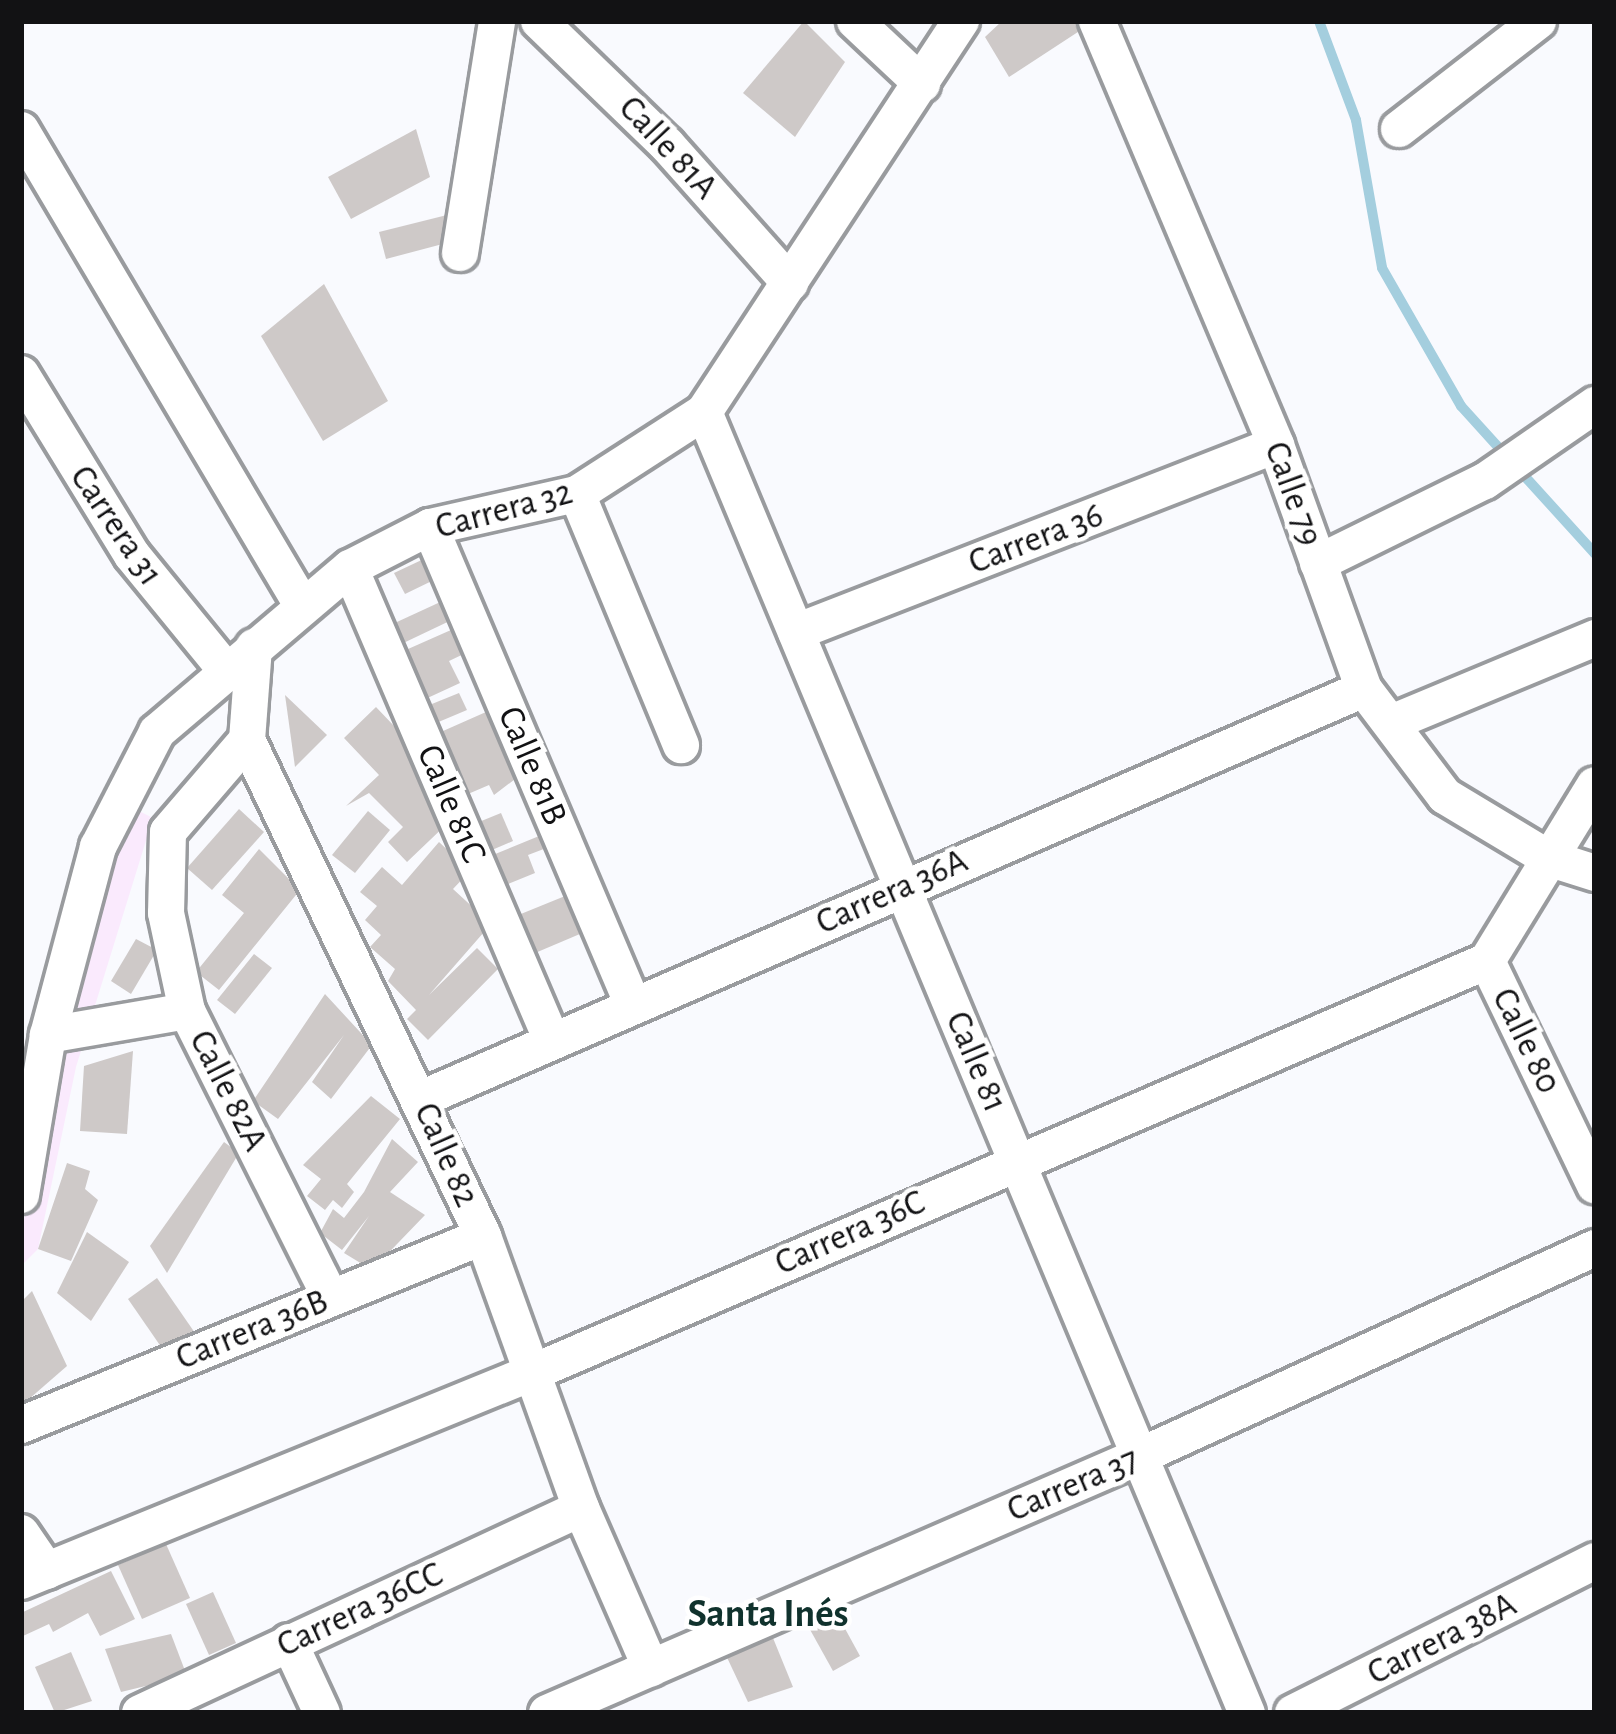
<!DOCTYPE html>
<meta charset="utf-8">
<style>
body{margin:0}
#map{position:relative;width:1616px;height:1734px;overflow:hidden;background:#f9fafe;font-family:"Alegreya Sans",sans-serif}
div>[style]{position:absolute}
.commercial>*{inset:0;background:#faeafd}
.stream>*{height:10px;margin:-5px;padding:0 5px;transform-origin:5px;border-radius:5px;background:#a4cede}
.building>*{inset:0;background:#cec9c8}
.roads{filter:drop-shadow(3px 0 #999b9e) drop-shadow(-3px 0 #999b9e) drop-shadow(0 3px #999b9e) drop-shadow(0 -3px #999b9e)}
.minor>*{height:36px;margin:-18px;padding:0 18px;transform-origin:18px;border-radius:18px;background:#fff}
span{translate:-50% -50%;white-space:nowrap;text-align:center;line-height:1.15;-webkit-text-stroke:9px #fff;paint-order:stroke}
.street-label{font-size:36px;color:#121214}
.neighbourhood-label{font-size:39px;color:#10322d;font-weight:700}
.frame{position:absolute;inset:0;border:24px solid #121214;pointer-events:none}
</style>
<div id="map">
<div class="commercial">
<i style="clip-path:polygon(131px 807px,153px 818px,76px 1067px,38px 1249px,21px 1266px,21px 1226px,43px 1173px,58px 1045px,101px 883px)"></i>
</div>
<div class="stream">
<i style="left:1319px;top:21px;width:106px;rotate:69.5deg"></i>
<i style="left:1356px;top:120px;width:150px;rotate:80deg"></i>
<i style="left:1382px;top:268px;width:159px;rotate:60.2deg"></i>
<i style="left:1461px;top:406px;width:200px;rotate:47.8deg"></i>
</div>
<div class="building">
<i style="clip-path:polygon(804px 21px,845px 62px,795px 137px,743px 93px)"></i>
<i style="clip-path:polygon(1002px 21px,1076px 21px,1081px 30px,1009px 77px,985px 37px)"></i>
<i style="clip-path:polygon(416px 129px,430px 177px,351px 219px,328px 177px)"></i>
<i style="clip-path:polygon(447px 215px,454px 241px,386px 259px,379px 232px)"></i>
<i style="clip-path:polygon(324px 284px,388px 401px,323px 441px,261px 336px)"></i>
<i style="clip-path:polygon(428px 557px,438px 578px,405px 594px,394px 573px)"></i>
<i style="clip-path:polygon(449px 598px,458px 617px,395px 647px,386px 627px)"></i>
<i style="clip-path:polygon(460px 626px,470px 651px,449px 661px,460px 683px,421px 701px,399px 653px)"></i>
<i style="clip-path:polygon(459px 693px,467px 710px,429px 726px,422px 708px)"></i>
<i style="clip-path:polygon(285px 695px,327px 735px,295px 767px)"></i>
<i style="clip-path:polygon(376px 707px,433px 767px,452px 819px,407px 862px,388px 842px,403px 827px,369px 793px,346px 806px,379px 775px,344px 738px)"></i>
<i style="clip-path:polygon(495px 708px,523px 773px,494px 795px,489px 785px,461px 797px,434px 735px)"></i>
<i style="clip-path:polygon(239px 809px,264px 832px,212px 890px,187px 868px)"></i>
<i style="clip-path:polygon(368px 811px,390px 830px,355px 873px,332px 855px)"></i>
<i style="clip-path:polygon(501px 813px,513px 841px,485px 853px,474px 824px)"></i>
<i style="clip-path:polygon(544px 834px,549px 847px,528px 855px,535px 873px,496px 889px,483px 859px)"></i>
<i style="clip-path:polygon(439px 842px,470px 871px,453px 889px,491px 924px,429px 995px,477px 948px,498px 969px,428px 1040px,407px 1019px,416px 1010px,388px 981px,395px 969px,370px 947px,381px 935px,365px 920px,377px 906px,360px 892px,382px 867px,402px 885px)"></i>
<i style="clip-path:polygon(259px 849px,300px 890px,219px 990px,196px 972px,244px 913px,222px 895px)"></i>
<i style="clip-path:polygon(570px 894px,587px 931px,528px 956px,511px 918px)"></i>
<i style="clip-path:polygon(136px 939px,157px 950px,131px 994px,111px 981px)"></i>
<i style="clip-path:polygon(254px 954px,272px 968px,235px 1014px,217px 1000px)"></i>
<i style="clip-path:polygon(325px 994px,372px 1045px,331px 1099px,312px 1082px,344px 1035px,278px 1119px,253px 1101px)"></i>
<i style="clip-path:polygon(133px 1051px,127px 1134px,80px 1131px,84px 1066px)"></i>
<i style="clip-path:polygon(371px 1096px,400px 1119px,347px 1184px,354px 1192px,342px 1208px,333px 1200px,325px 1210px,307px 1196px,321px 1179px,303px 1165px)"></i>
<i style="clip-path:polygon(392px 1139px,418px 1162px,390px 1192px,425px 1215px,372px 1270px,344px 1253px,369px 1216px,342px 1250px,320px 1233px,333px 1209px,344px 1218px,364px 1192px)"></i>
<i style="clip-path:polygon(224px 1142px,239px 1153px,167px 1273px,150px 1246px)"></i>
<i style="clip-path:polygon(67px 1163px,90px 1171px,85px 1189px,98px 1200px,71px 1261px,38px 1249px)"></i>
<i style="clip-path:polygon(87px 1232px,129px 1262px,91px 1321px,57px 1293px)"></i>
<i style="clip-path:polygon(157px 1278px,195px 1333px,166px 1354px,128px 1299px)"></i>
<i style="clip-path:polygon(32px 1291px,67px 1366px,21px 1406px,21px 1302px)"></i>
<i style="clip-path:polygon(166px 1544px,190px 1598px,142px 1619px,118px 1565px)"></i>
<i style="clip-path:polygon(111px 1571px,135px 1619px,100px 1636px,88px 1613px,53px 1632px,49px 1624px,23px 1636px,21px 1613px)"></i>
<i style="clip-path:polygon(213px 1592px,236px 1643px,209px 1655px,186px 1604px)"></i>
<i style="clip-path:polygon(831px 1603px,860px 1656px,833px 1671px,803px 1617px)"></i>
<i style="clip-path:polygon(171px 1634px,187px 1676px,121px 1692px,105px 1649px)"></i>
<i style="clip-path:polygon(773px 1638px,793px 1687px,748px 1702px,723px 1649px)"></i>
<i style="clip-path:polygon(71px 1652px,92px 1701px,55px 1713px,35px 1667px)"></i>
</div>
<div class="roads">
<div class="minor">
<i style="left:539px;top:21px;width:178px;rotate:44.1deg"></i>
<i style="left:667px;top:145px;width:185px;rotate:48.3deg"></i>
<i style="left:855px;top:21px;width:92px;rotate:43.2deg"></i>
<i style="left:1097px;top:21px;width:460px;rotate:67.1deg"></i>
<i style="left:1276px;top:445px;width:259px;rotate:70.2deg"></i>
<i style="left:1364px;top:689px;width:134px;rotate:52.9deg"></i>
<i style="left:1445px;top:796px;width:120px;rotate:31deg"></i>
<i style="left:1548px;top:858px;width:49px;rotate:17.7deg"></i>
<i style="left:1399px;top:129px;width:176px;rotate:-37.8deg"></i>
<i style="left:21px;top:130px;width:552px;rotate:59.39deg"></i>
<i style="left:460px;top:253px;width:235px;rotate:-80.9deg"></i>
<i style="left:21px;top:374px;width:212px;rotate:58.5deg"></i>
<i style="left:132px;top:555px;width:146px;rotate:50.8deg"></i>
<i style="left:704px;top:412px;width:1410px;rotate:67.35deg"></i>
<i style="left:577px;top:494px;width:272px;rotate:67.5deg"></i>
<i style="left:430px;top:527px;width:519px;rotate:66.99deg"></i>
<i style="left:1318px;top:563px;width:186px;rotate:-26.2deg"></i>
<i style="left:1485px;top:481px;width:134px;rotate:-34.6deg"></i>
<i style="left:350px;top:568px;width:514px;rotate:66.87deg"></i>
<i style="left:796px;top:632px;width:515px;rotate:-21.29deg"></i>
<i style="left:254px;top:647px;width:93px;rotate:94.3deg"></i>
<i style="left:247px;top:740px;width:549px;rotate:64.55deg"></i>
<i style="left:483px;top:1236px;width:289px;rotate:70.2deg"></i>
<i style="left:581px;top:1508px;width:175px;rotate:66.4deg"></i>
<i style="left:1391px;top:723px;width:221px;rotate:-22.6deg"></i>
<i style="left:247px;top:740px;width:121px;rotate:130.7deg"></i>
<i style="left:168px;top:832px;width:81px;rotate:91.4deg"></i>
<i style="left:166px;top:913px;width:100px;rotate:77.9deg"></i>
<i style="left:187px;top:1011px;width:321px;rotate:63.4deg"></i>
<i style="left:1487px;top:961px;width:249px;rotate:64.3deg"></i>
<i style="left:48px;top:1035px;width:141px;rotate:-9.8deg"></i>
<i style="left:421px;top:1099px;width:1028px;rotate:-23.5deg"></i>
<i style="left:21px;top:1195px;width:162px;rotate:-80.4deg"></i>
<i style="left:48px;top:1035px;width:195px;rotate:-75.1deg"></i>
<i style="left:98px;top:847px;width:129px;rotate:-62.8deg"></i>
<i style="left:157px;top:732px;width:253px;rotate:-40.4deg"></i>
<i style="left:350px;top:568px;width:90px;rotate:-27.1deg"></i>
<i style="left:430px;top:527px;width:151px;rotate:-12.7deg"></i>
<i style="left:577px;top:494px;width:151px;rotate:-32.8deg"></i>
<i style="left:704px;top:412px;width:468px;rotate:-56.7deg"></i>
<i style="left:21px;top:1425px;width:499px;rotate:-22.2deg"></i>
<i style="left:21px;top:1533px;width:46px;rotate:55.6deg"></i>
<i style="left:21px;top:1581px;width:556px;rotate:-22.18deg"></i>
<i style="left:536px;top:1371px;width:1036px;rotate:-23.32deg"></i>
<i style="left:1487px;top:961px;width:206px;rotate:-58.5deg"></i>
<i style="left:289px;top:1642px;width:78px;rotate:65.1deg"></i>
<i style="left:140px;top:1713px;width:486px;rotate:-24.9deg"></i>
<i style="left:547px;top:1713px;width:646px;rotate:-23.43deg"></i>
<i style="left:1140px;top:1456px;width:500px;rotate:-24.57deg"></i>
<i style="left:1293px;top:1713px;width:338px;rotate:-26.7deg"></i>
</div>
</div>
<div class="street-label">
<span style="left:668px;top:148px;rotate:47deg">Calle 81A</span>
<span style="left:1293px;top:494px;rotate:70deg">Calle 79</span>
<span style="left:504px;top:510px;rotate:-15deg">Carrera 32</span>
<span style="left:116px;top:526px;rotate:56deg">Carrera 31</span>
<span style="left:1036px;top:539px;rotate:-21deg">Carrera 36</span>
<span style="left:532px;top:766px;rotate:67deg">Calle 81B</span>
<span style="left:451px;top:804px;rotate:67deg">Calle 81C</span>
<span style="left:892px;top:892px;rotate:-24deg">Carrera 36A</span>
<span style="left:1526px;top:1041px;rotate:64deg">Calle 80</span>
<span style="left:976px;top:1062px;rotate:67deg">Calle 81</span>
<span style="left:228px;top:1091px;rotate:63deg">Calle 82A</span>
<span style="left:446px;top:1155px;rotate:66deg">Calle 82</span>
<span style="left:850px;top:1233px;rotate:-24deg">Carrera 36C</span>
<span style="left:252px;top:1330px;rotate:-22deg">Carrera 36B</span>
<span style="left:1073px;top:1485px;rotate:-23deg">Carrera 37</span>
<span style="left:360px;top:1610px;rotate:-25deg">Carrera 36CC</span>
<span style="left:1442px;top:1639px;rotate:-27deg">Carrera 38A</span>
</div>
<div class="neighbourhood-label">
<span style="left:768px;top:1615px">Santa Inés</span>
</div>
<div class="frame"></div>
</div>
